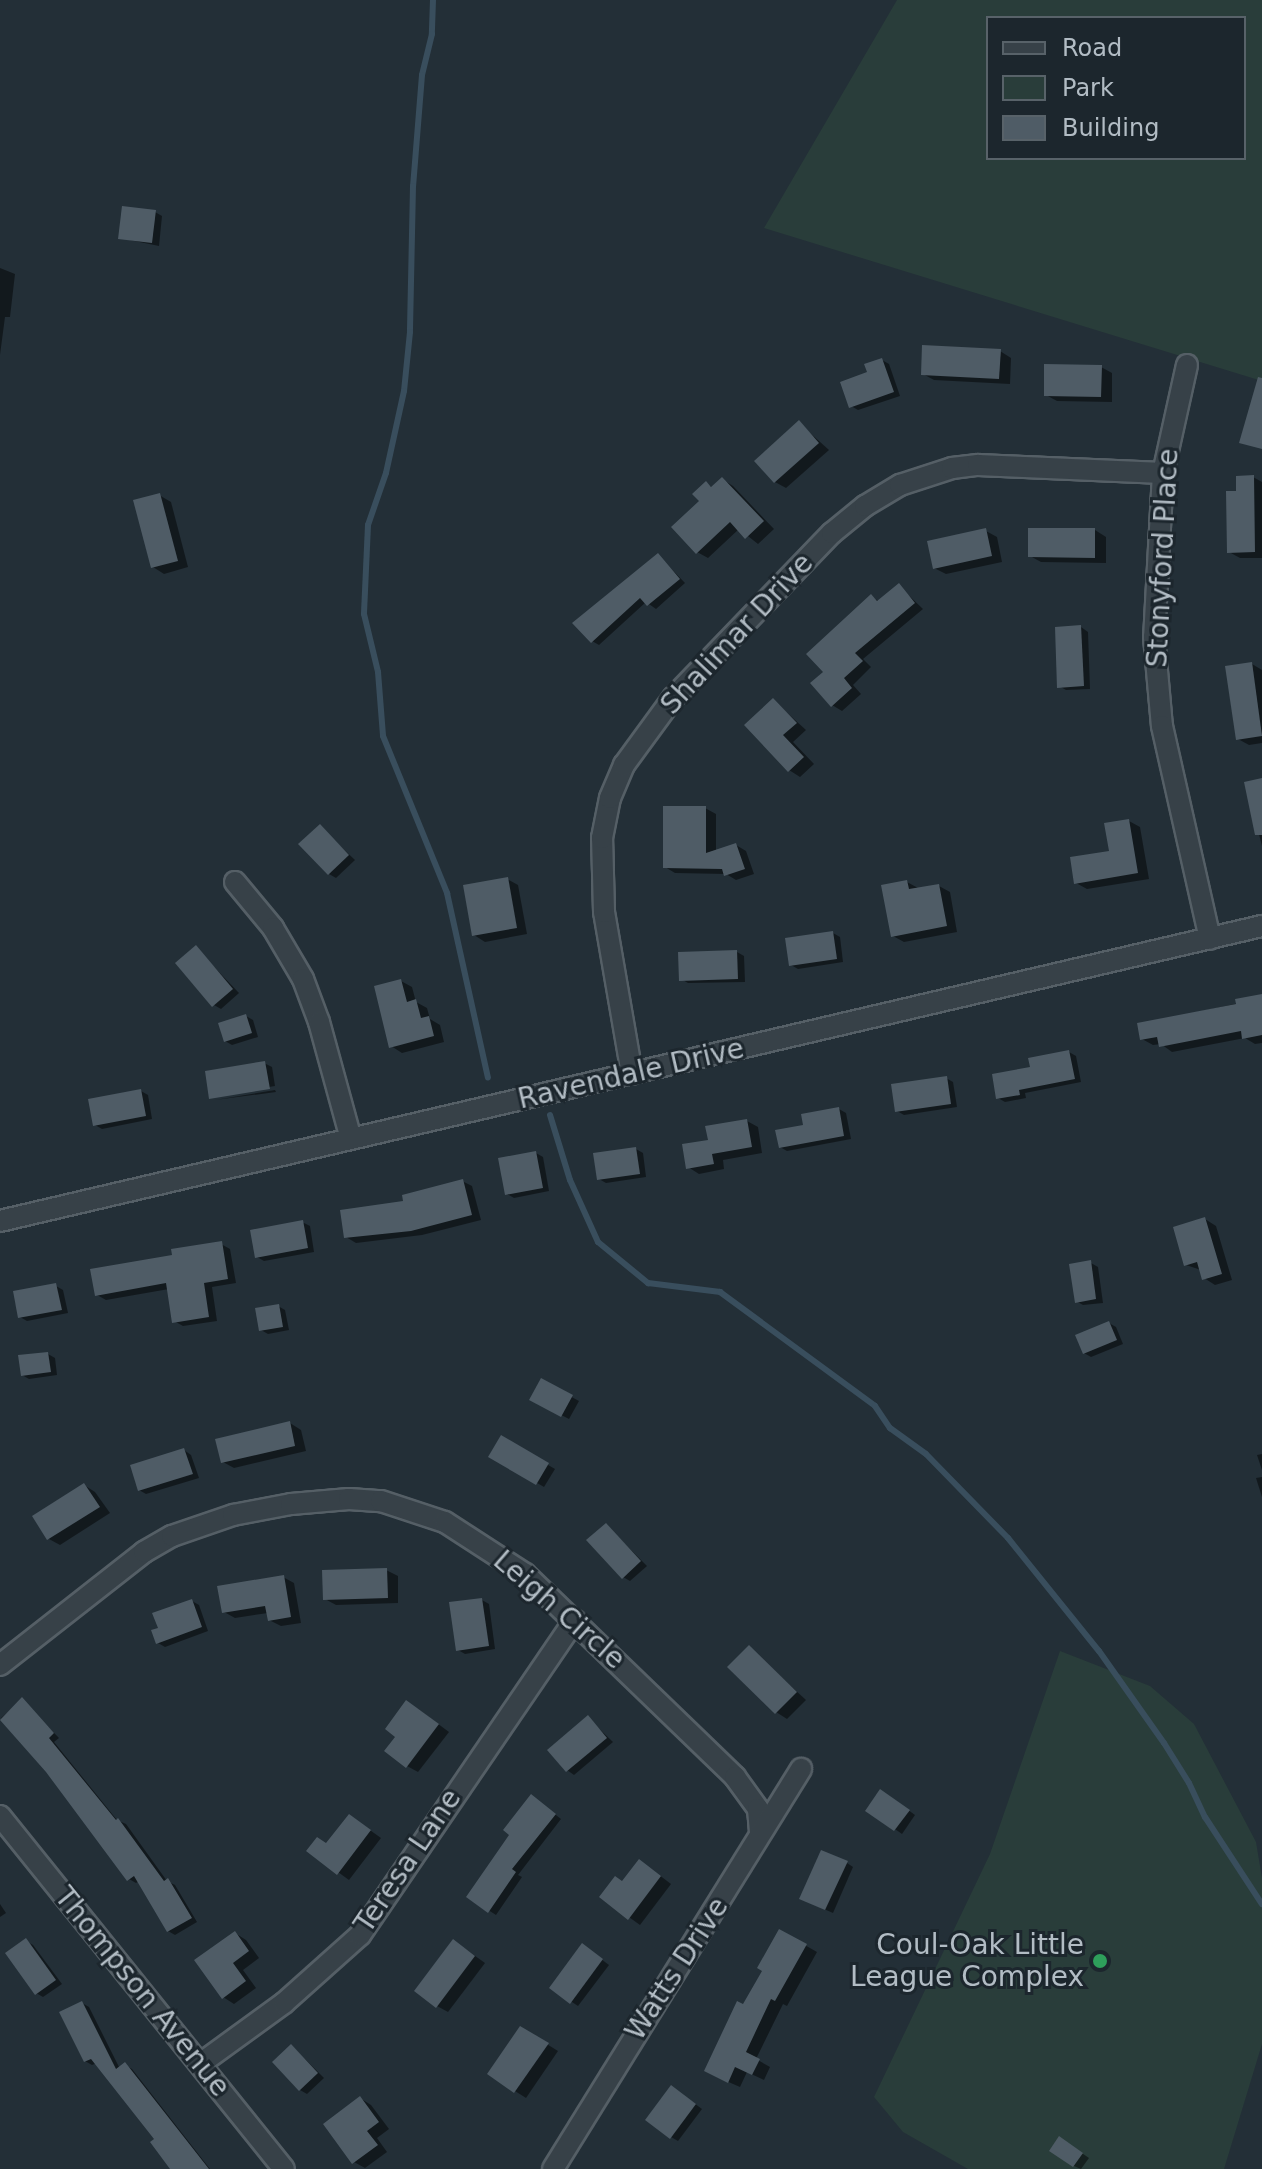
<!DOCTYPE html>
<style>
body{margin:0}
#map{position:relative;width:1262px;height:2169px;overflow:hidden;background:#232f37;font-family:"DejaVu Sans",sans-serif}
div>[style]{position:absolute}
.green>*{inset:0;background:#293d3a}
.shadow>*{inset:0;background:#0007}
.stream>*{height:6px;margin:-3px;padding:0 3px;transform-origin:3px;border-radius:3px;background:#394e5d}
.building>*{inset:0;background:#4f5c66}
.roads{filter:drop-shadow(2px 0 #555f66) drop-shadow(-2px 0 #555f66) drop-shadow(0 2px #555f66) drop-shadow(0 -2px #555f66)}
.minor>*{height:20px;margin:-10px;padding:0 10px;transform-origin:10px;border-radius:10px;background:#374148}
.dots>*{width:22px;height:22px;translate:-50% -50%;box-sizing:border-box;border:4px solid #1c262d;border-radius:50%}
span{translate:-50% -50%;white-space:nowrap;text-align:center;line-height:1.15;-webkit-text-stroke:6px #1c262d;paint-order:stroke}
.street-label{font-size:28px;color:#b2bcc4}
.poi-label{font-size:28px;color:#b2bcc4}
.right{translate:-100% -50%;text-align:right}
.legend{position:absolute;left:986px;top:16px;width:260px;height:144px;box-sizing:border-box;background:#1c262d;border:2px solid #586269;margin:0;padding:10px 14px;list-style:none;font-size:24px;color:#b2bcc4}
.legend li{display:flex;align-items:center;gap:16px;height:40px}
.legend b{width:40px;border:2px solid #586269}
</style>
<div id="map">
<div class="green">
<i style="clip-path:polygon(evenodd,897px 0,1262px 0,1262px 381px,764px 228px,897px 0,988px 18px,1244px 18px,1244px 158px,988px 158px,988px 18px)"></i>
<i style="clip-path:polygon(1060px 1651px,1150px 1686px,1194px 1724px,1256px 1842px,1262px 1878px,1262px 2044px,1224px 2169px,968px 2169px,903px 2132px,874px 2097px,990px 1854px)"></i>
</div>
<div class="shadow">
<i style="clip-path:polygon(155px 212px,162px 216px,159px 246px,120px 238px)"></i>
<i style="clip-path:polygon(0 268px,15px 274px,10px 317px,5px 317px,0 355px)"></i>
<i style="clip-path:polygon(1000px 351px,1011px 358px,1010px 384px,934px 380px,923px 374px)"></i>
<i style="clip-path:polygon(882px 360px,889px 364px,900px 396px,858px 410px,851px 406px)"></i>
<i style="clip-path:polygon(1101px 367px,1112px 373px,1112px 402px,1057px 401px,1046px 395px)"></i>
<i style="clip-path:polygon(799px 423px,829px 450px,786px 488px,775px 482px)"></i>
<i style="clip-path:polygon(1253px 477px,1262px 482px,1262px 558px,1240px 558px,1229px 552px,1238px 493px)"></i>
<i style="clip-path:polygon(722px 479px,733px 486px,774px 529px,758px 544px,739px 529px,708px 558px,697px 552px,701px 501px,706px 483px,713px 488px)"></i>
<i style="clip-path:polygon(159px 495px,171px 502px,188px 567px,164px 574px,153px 567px)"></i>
<i style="clip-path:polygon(1095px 530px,1106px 537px,1106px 563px,1041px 562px,1030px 556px)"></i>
<i style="clip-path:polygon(986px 531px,997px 537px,1002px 562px,946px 574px,934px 568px)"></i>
<i style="clip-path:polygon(658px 555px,685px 583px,656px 609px,646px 602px,599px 645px,592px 641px)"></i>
<i style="clip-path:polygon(899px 586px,923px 609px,863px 659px,871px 667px,853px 685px,861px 694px,842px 711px,832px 705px,826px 672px,872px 597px,880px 602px)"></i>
<i style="clip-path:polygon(1081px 627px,1088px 632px,1090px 689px,1066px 690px,1059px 686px)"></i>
<i style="clip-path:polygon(1252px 664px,1262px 670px,1262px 743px,1249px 745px,1238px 739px)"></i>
<i style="clip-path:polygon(773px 700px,806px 730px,793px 742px,814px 764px,800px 777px,789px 770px)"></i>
<i style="clip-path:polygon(1262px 780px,1262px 846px,1246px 783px)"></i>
<i style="clip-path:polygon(705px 808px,716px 814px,716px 852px,736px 845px,746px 851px,754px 874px,736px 880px,726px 874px,675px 873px,665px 867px)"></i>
<i style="clip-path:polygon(1129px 821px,1140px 827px,1149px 879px,1087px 889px,1076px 883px,1111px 852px)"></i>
<i style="clip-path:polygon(320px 827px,355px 860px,336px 878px,329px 874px)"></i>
<i style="clip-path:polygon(507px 879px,518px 885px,527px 934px,485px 942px,474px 935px)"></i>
<i style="clip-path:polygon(907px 882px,918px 888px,939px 886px,950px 892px,957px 932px,904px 942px,893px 936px)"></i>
<i style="clip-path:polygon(833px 933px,840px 937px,843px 962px,798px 969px,791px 965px)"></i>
<i style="clip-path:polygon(196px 948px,239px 993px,221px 1009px,214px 1005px)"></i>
<i style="clip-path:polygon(737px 952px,744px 956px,745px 982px,688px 983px,681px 979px)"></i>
<i style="clip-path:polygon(401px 981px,412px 987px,416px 1002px,427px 1008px,430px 1019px,440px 1025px,444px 1042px,402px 1053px,391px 1046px)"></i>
<i style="clip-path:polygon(1262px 998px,1262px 1043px,1255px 1044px,1245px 1038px,1172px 1052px,1161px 1044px,1153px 1045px,1142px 1039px,1139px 1025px)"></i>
<i style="clip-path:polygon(246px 1016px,253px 1020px,258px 1037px,232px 1045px,225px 1041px)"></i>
<i style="clip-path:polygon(1069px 1052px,1076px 1056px,1081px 1082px,1025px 1093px,1026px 1098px,1005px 1102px,998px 1098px,1032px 1069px)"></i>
<i style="clip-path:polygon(264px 1063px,272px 1067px,275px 1086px,211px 1097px)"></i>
<i style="clip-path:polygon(946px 1078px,953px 1082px,957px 1107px,904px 1115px,897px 1111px)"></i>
<i style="clip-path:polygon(275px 1090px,276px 1092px,215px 1100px)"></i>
<i style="clip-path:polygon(141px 1091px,148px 1095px,152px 1119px,102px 1129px,95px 1125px)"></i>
<i style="clip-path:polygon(839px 1109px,846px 1113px,851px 1139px,787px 1151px,780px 1147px)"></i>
<i style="clip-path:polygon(747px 1121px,758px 1127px,762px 1153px,723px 1160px,724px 1169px,699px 1174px,688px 1167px,710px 1141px)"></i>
<i style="clip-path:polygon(636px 1149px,643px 1153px,646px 1177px,606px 1183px,599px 1179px)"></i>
<i style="clip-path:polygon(536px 1153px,543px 1157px,549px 1191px,514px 1198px,507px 1194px)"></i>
<i style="clip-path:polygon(462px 1181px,472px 1186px,481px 1220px,422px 1235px,356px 1243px,346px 1237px,406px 1203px)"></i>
<i style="clip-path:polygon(1205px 1219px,1216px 1226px,1232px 1280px,1215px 1285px,1204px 1278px,1201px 1270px,1186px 1265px)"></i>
<i style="clip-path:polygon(302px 1222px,310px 1226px,314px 1252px,264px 1261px,257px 1257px)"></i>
<i style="clip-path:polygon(221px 1244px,230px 1249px,236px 1283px,212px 1287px,217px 1321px,183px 1326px,174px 1321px,169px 1289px,106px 1300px,97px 1295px,175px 1257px)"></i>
<i style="clip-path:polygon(1091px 1263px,1098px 1267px,1103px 1303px,1083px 1305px,1076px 1301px)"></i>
<i style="clip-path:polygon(56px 1286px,63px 1290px,68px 1313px,27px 1321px,20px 1317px)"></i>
<i style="clip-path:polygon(278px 1306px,285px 1310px,289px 1330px,268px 1334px,261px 1330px)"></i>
<i style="clip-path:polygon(1109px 1323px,1116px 1327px,1123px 1344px,1091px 1357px,1084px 1353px)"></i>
<i style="clip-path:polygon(48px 1354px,55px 1358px,57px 1375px,29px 1379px,22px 1375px)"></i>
<i style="clip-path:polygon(542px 1381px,579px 1401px,569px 1419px,532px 1400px)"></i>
<i style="clip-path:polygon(290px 1423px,301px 1430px,306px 1451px,234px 1468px,223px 1462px)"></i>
<i style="clip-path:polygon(502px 1438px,555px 1469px,544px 1487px,491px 1456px)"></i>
<i style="clip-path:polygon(184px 1450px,191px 1455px,199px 1478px,146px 1494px,139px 1490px)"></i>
<i style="clip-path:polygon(1262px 1454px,1262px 1470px,1257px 1455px)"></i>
<i style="clip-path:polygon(1262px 1477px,1262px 1497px,1256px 1478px)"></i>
<i style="clip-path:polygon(84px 1485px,95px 1492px,110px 1513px,60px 1545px,49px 1539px,35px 1517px)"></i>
<i style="clip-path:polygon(606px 1525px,647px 1566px,630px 1581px,623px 1577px)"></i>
<i style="clip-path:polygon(386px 1570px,398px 1576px,398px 1603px,336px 1605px,325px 1599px)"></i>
<i style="clip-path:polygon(283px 1577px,294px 1583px,301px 1623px,281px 1626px,269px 1620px,268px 1613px,235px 1618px,224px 1612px)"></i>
<i style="clip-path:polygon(482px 1600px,489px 1604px,495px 1649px,465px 1654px,458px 1650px)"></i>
<i style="clip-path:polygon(192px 1601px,199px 1605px,208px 1631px,165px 1647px,158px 1643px,160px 1629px)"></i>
<i style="clip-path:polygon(749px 1648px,806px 1700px,787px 1719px,776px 1712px)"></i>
<i style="clip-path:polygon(22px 1700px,59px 1738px,54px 1742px,117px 1820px,126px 1824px,167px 1881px,175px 1885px,197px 1922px,175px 1935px,168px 1931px,139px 1881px,136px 1883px,129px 1879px,48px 1771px,1px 1718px)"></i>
<i style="clip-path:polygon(418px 1709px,449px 1732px,418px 1772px,407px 1766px)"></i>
<i style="clip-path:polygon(588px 1718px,613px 1742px,574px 1775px,567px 1770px)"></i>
<i style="clip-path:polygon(888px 1795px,915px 1815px,902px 1834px,868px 1810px)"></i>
<i style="clip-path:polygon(538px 1801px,561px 1819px,518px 1875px,522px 1877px,496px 1915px,468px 1897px)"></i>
<i style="clip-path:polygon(360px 1823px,381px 1838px,349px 1880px,309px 1851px,328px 1845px)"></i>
<i style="clip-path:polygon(847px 1863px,853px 1867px,833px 1913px,808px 1902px)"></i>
<i style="clip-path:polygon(650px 1868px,671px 1884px,640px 1925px,601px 1897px)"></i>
<i style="clip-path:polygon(0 1904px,6px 1913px,0 1917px)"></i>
<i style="clip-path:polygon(780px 1931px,817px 1952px,787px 2006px,783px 2004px,756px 2059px,770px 2067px,764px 2080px,747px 2072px,740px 2087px,717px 2077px,744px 2007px,765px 1971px)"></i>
<i style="clip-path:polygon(235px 1933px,246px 1940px,259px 1958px,243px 1970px,256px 1988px,234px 2004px,223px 1997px)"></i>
<i style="clip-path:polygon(26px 1941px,33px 1945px,62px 1984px,43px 1997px,36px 1993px)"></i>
<i style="clip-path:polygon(464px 1948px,485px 1963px,448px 2012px,437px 2006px)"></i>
<i style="clip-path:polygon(589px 1950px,609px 1965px,578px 2006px,551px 1988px)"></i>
<i style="clip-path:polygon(82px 2003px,89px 2007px,120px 2069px,125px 2065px,132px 2069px,210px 2169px,172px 2169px,156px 2139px,97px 2063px,92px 2065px,85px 2061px)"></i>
<i style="clip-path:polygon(521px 2028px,558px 2051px,526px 2098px,515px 2091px)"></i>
<i style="clip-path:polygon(292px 2046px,324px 2078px,307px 2094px,300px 2090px)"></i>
<i style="clip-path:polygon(679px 2092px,702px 2109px,678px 2141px,671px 2137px)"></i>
<i style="clip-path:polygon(360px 2098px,371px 2105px,389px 2129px,377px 2138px,387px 2152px,365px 2168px,354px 2162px)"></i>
<i style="clip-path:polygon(1067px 2143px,1089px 2158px,1081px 2169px,1074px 2166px)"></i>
</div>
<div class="stream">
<i style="left:433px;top:0;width:34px;rotate:92deg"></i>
<i style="left:432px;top:34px;width:42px;rotate:103.7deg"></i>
<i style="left:422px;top:75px;width:111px;rotate:94.6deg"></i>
<i style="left:413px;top:186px;width:146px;rotate:91.2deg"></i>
<i style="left:410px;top:332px;width:59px;rotate:95.8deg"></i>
<i style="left:404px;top:391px;width:84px;rotate:102.4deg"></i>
<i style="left:386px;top:473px;width:55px;rotate:109.1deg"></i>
<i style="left:368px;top:525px;width:89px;rotate:92.6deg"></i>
<i style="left:364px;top:614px;width:60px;rotate:76.4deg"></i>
<i style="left:378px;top:672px;width:64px;rotate:85.5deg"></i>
<i style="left:383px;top:736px;width:170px;rotate:67.8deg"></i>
<i style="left:447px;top:893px;width:189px;rotate:77.5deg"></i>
<i style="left:550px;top:1115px;width:68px;rotate:72.9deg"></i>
<i style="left:570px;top:1180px;width:68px;rotate:65.7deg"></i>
<i style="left:598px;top:1242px;width:65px;rotate:39.4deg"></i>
<i style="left:648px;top:1283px;width:73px;rotate:7.1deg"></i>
<i style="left:720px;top:1292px;width:192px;rotate:36.3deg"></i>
<i style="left:875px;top:1406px;width:27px;rotate:56deg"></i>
<i style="left:890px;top:1428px;width:44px;rotate:35.8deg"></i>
<i style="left:926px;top:1454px;width:117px;rotate:45.7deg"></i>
<i style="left:1008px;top:1538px;width:145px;rotate:51.2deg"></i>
<i style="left:1099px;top:1651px;width:113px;rotate:54.8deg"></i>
<i style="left:1164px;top:1743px;width:47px;rotate:58deg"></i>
<i style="left:1189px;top:1783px;width:38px;rotate:65deg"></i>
<i style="left:1205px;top:1817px;width:104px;rotate:56.8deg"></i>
</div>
<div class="building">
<i style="clip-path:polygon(122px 206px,156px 210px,152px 243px,118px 239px)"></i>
<i style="clip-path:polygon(922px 345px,1001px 349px,999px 379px,921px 375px)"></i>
<i style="clip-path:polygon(882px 358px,894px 392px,849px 408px,840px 382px,867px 372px,864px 364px)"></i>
<i style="clip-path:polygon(1044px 364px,1102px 365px,1101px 397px,1044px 396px)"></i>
<i style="clip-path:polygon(1258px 377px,1262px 378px,1262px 449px,1239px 443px)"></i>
<i style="clip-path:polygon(799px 420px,819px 443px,774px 483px,754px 461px)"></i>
<i style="clip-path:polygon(1254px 475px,1255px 552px,1227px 553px,1226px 491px,1236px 491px,1236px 476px)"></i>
<i style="clip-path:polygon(722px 477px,764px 521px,745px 539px,730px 522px,696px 554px,671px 527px,699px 501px,692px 494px,706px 481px,711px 487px)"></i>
<i style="clip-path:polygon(160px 493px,178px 561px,151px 568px,133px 500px)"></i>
<i style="clip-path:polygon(986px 528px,992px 556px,933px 569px,927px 541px)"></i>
<i style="clip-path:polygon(1028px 528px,1095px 528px,1095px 558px,1028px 557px)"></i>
<i style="clip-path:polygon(658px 553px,680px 579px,647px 606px,640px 598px,591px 643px,572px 623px)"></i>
<i style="clip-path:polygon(899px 583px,915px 603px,855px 653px,863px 661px,844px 678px,852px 688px,831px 707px,810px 683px,823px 672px,806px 654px,871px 594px,877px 601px)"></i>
<i style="clip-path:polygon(1081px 625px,1084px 686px,1057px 688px,1055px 627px)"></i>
<i style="clip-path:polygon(1252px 662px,1262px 736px,1236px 740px,1225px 666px)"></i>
<i style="clip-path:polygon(773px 698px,797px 723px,783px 735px,804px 757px,788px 772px,744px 725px)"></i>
<i style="clip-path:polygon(1262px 778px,1262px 835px,1255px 835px,1244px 782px)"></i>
<i style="clip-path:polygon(663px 806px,706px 806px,706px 853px,736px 843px,745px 869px,724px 876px,722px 869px,663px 868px)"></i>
<i style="clip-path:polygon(1129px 819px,1138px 873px,1074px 884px,1070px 857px,1109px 851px,1104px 823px)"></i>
<i style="clip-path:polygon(320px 824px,349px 855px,328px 875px,298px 844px)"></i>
<i style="clip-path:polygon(508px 877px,517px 928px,472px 936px,463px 885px)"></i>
<i style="clip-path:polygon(907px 880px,909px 889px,939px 884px,947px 926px,891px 937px,881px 885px)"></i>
<i style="clip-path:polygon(833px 931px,837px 959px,789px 966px,785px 938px)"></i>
<i style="clip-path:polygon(196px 945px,233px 989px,212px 1007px,175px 963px)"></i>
<i style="clip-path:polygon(737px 950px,738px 979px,679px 981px,678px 952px)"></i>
<i style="clip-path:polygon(401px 979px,407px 1002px,416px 999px,421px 1018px,429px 1016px,434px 1036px,389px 1048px,374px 986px)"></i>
<i style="clip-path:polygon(1262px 994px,1262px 1035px,1242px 1039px,1241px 1031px,1159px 1047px,1157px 1037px,1140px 1040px,1137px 1023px,1236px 1004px,1235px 999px)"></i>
<i style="clip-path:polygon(246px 1014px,252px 1033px,224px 1042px,218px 1023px)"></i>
<i style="clip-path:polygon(1069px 1050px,1075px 1079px,1019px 1090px,1020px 1095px,996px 1099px,992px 1074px,1030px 1067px,1028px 1058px)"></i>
<i style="clip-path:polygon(265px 1061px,270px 1089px,209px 1099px,205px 1071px)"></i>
<i style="clip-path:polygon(947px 1076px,951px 1104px,895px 1112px,891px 1084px)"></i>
<i style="clip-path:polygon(141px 1089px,146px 1116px,93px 1126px,88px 1099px)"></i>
<i style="clip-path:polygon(839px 1107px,844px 1136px,779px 1148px,775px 1130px,803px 1125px,801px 1114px)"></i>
<i style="clip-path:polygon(747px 1119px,752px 1147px,712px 1154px,714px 1164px,686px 1169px,682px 1144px,708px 1140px,705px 1126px)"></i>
<i style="clip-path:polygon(636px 1147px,640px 1174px,597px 1180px,593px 1153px)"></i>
<i style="clip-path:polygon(536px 1151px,543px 1188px,505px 1195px,498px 1158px)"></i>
<i style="clip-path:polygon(463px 1179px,472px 1215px,411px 1231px,344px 1238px,340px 1210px,403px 1201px,402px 1195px)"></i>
<i style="clip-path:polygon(1205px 1217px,1222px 1274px,1202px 1280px,1197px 1262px,1184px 1266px,1173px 1227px)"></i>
<i style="clip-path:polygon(303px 1220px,308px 1248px,255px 1258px,250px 1230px)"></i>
<i style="clip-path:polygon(222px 1241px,228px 1279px,204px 1283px,209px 1317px,172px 1323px,166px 1283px,95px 1296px,90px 1269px,172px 1255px,171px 1249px)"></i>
<i style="clip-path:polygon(1091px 1260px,1096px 1299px,1075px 1303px,1069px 1264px)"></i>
<i style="clip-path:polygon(56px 1283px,62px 1310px,18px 1318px,13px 1291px)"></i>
<i style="clip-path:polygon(279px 1304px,283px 1327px,259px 1331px,255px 1308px)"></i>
<i style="clip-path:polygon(1109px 1321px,1117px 1340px,1083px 1354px,1075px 1335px)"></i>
<i style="clip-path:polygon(48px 1352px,51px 1372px,21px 1376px,18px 1355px)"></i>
<i style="clip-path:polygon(541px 1378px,573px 1395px,561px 1417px,529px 1400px)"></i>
<i style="clip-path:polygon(290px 1421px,295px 1446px,221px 1463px,215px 1439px)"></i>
<i style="clip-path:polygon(501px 1435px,549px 1463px,536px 1485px,488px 1457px)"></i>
<i style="clip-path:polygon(184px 1448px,193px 1474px,138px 1491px,130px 1465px)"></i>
<i style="clip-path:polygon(84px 1483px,100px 1507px,47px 1540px,32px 1516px)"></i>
<i style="clip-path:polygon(606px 1523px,641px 1561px,622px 1579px,586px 1540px)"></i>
<i style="clip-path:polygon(387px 1568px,388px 1598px,323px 1600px,322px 1570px)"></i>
<i style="clip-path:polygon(284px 1575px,291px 1617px,268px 1621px,265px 1606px,222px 1613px,217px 1586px)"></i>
<i style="clip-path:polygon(482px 1598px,489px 1646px,456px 1651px,449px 1602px)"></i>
<i style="clip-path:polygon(192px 1599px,202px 1627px,156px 1644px,151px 1630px,158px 1628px,152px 1613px)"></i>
<i style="clip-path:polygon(749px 1645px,797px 1692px,775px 1714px,727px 1667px)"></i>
<i style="clip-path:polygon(22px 1697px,54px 1733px,49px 1738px,116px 1820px,118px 1818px,164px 1881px,168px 1878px,192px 1918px,167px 1932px,134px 1876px,127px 1881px,46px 1772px,0 1720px)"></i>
<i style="clip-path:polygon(406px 1700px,439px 1724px,406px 1768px,384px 1751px,395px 1737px,385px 1729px)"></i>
<i style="clip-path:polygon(588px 1715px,607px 1738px,566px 1772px,547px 1750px)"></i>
<i style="clip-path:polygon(880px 1789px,910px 1810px,894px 1831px,865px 1811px)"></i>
<i style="clip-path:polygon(531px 1794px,556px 1814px,512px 1869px,516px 1872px,488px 1913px,466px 1897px,509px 1835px,503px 1830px)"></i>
<i style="clip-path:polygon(349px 1814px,371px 1830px,337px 1875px,306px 1851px,317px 1837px,326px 1843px)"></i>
<i style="clip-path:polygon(821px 1850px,848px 1861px,825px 1910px,799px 1899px)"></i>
<i style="clip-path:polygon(639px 1859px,661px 1876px,628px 1920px,599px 1897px,615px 1876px,622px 1881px)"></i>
<i style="clip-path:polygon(779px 1929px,807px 1944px,775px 2001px,771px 1999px,746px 2052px,760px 2059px,752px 2075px,735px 2067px,728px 2083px,704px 2071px,737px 2001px,743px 2004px,762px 1971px,757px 1968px)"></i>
<i style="clip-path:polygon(235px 1931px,249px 1951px,233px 1963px,246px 1981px,222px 1999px,194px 1960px)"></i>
<i style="clip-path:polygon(26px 1938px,56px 1980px,35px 1995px,5px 1953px)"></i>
<i style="clip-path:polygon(453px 1939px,475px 1956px,436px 2008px,414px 1991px)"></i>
<i style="clip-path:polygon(582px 1943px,603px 1959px,570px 2004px,549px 1988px)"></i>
<i style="clip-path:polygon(82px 2001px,116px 2069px,125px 2062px,209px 2169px,170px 2169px,150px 2142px,154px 2139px,91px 2059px,84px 2062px,59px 2012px)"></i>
<i style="clip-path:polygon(520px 2026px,549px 2043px,514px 2093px,487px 2074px)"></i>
<i style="clip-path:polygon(291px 2044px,318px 2073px,299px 2091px,272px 2062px)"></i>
<i style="clip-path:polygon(671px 2085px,696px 2104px,670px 2139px,645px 2120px)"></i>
<i style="clip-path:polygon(360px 2096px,379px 2122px,367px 2131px,378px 2145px,352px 2164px,323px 2124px)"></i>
<i style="clip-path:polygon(1059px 2136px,1083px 2153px,1073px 2167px,1049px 2151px)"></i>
</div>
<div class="roads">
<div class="minor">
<i style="left:1187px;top:365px;width:111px;rotate:102.5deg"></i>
<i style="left:1163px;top:473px;width:164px;rotate:93.1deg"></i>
<i style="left:1154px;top:637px;width:89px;rotate:84.9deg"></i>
<i style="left:1162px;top:726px;width:218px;rotate:77.3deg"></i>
<i style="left:235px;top:882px;width:60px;rotate:50.4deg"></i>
<i style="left:273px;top:928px;width:59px;rotate:59.5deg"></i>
<i style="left:303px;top:979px;width:46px;rotate:69.6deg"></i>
<i style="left:319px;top:1022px;width:121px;rotate:74.7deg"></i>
<i style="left:632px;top:1074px;width:164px;rotate:-99.8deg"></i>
<i style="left:604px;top:912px;width:74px;rotate:-91.5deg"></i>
<i style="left:602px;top:838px;width:41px;rotate:-78.7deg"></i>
<i style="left:610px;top:798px;width:36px;rotate:-67deg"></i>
<i style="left:624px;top:765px;width:83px;rotate:-53.8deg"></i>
<i style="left:673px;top:698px;width:229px;rotate:-46.1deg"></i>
<i style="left:832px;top:533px;width:43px;rotate:-39.3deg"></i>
<i style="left:865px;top:506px;width:41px;rotate:-31deg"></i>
<i style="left:900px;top:485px;width:55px;rotate:-18.1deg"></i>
<i style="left:952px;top:468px;width:26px;rotate:-7deg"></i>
<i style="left:978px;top:465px;width:185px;rotate:2.5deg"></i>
<i style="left:0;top:1221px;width:1296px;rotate:-13.16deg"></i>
<i style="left:0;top:1665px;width:183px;rotate:-38.1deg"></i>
<i style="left:144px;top:1552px;width:32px;rotate:-30deg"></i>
<i style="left:172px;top:1536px;width:65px;rotate:-19deg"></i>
<i style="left:233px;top:1515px;width:59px;rotate:-10.7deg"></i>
<i style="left:291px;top:1504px;width:58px;rotate:-4.9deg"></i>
<i style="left:349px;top:1499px;width:32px;rotate:4deg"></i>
<i style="left:381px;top:1501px;width:67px;rotate:18.2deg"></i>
<i style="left:445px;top:1522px;width:95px;rotate:33deg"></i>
<i style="left:525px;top:1574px;width:292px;rotate:44deg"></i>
<i style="left:735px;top:1777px;width:39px;rotate:54deg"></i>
<i style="left:758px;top:1809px;width:22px;rotate:85deg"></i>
<i style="left:0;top:1816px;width:453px;rotate:51.2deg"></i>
<i style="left:200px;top:2064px;width:104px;rotate:-36deg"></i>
<i style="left:284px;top:2003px;width:102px;rotate:-41.8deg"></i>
<i style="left:360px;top:1935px;width:381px;rotate:-55.7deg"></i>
<i style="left:553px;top:2169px;width:471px;rotate:-58.2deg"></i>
</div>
</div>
<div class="dots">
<i style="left:1100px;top:1961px;background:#2e9e5b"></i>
</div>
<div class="street-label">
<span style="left:1163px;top:558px;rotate:-87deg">Stonyford Place</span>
<span style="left:737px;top:634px;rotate:-47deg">Shalimar Drive</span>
<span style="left:631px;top:1074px;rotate:-13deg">Ravendale Drive</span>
<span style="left:559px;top:1610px;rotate:41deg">Leigh Circle</span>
<span style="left:408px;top:1861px;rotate:-56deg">Teresa Lane</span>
<span style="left:677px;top:1969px;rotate:-57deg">Watts Drive</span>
<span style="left:142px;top:1992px;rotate:51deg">Thompson Avenue</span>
</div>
<div class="poi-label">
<span class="right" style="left:1084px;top:1961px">Coul-Oak Little<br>League Complex</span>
</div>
<ul class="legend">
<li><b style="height:10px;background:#374148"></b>Road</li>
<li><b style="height:22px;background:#293d3a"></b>Park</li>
<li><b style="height:22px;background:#4f5c66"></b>Building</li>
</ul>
</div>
